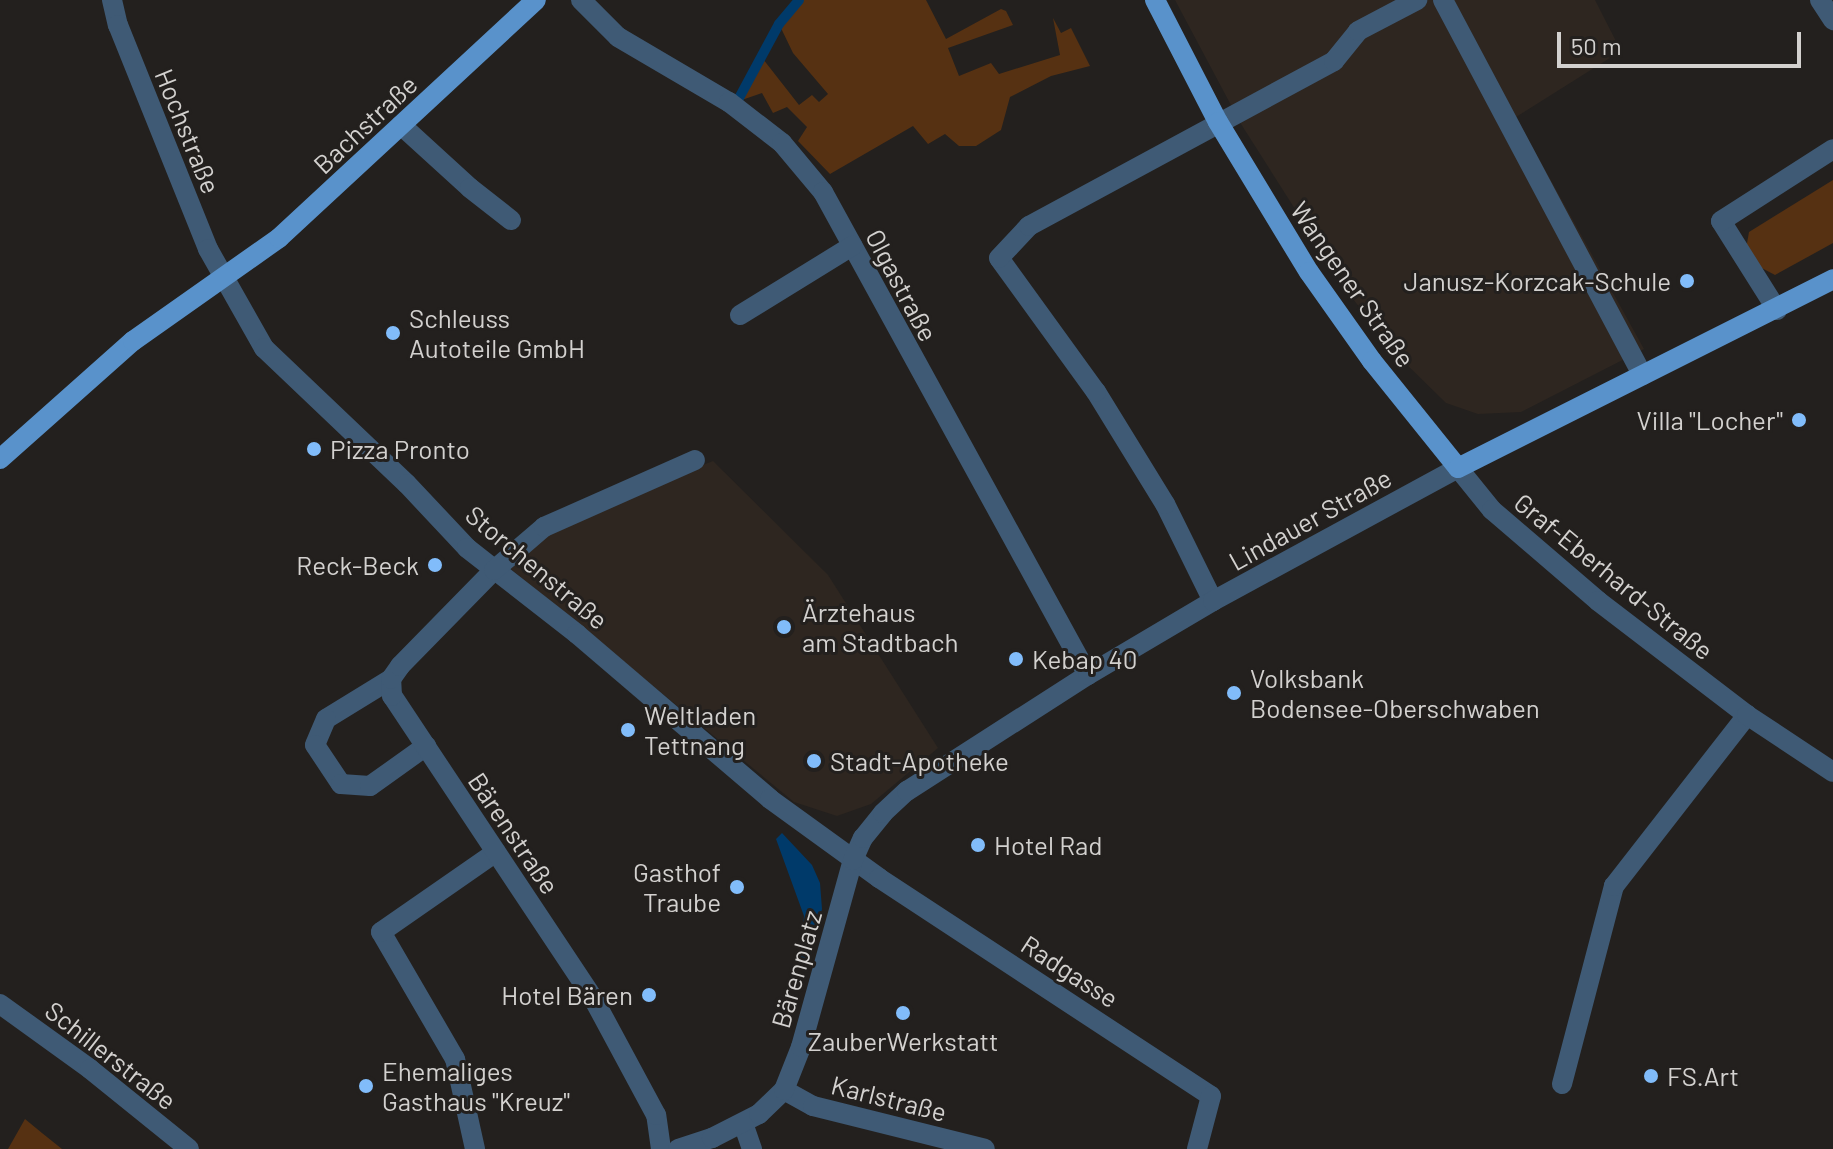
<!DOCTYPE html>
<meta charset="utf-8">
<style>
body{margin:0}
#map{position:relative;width:1833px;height:1149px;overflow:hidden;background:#23201e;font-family:Barlow,sans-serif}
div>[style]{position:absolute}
.built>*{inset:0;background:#2e2620}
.green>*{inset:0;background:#563112}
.water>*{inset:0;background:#003a6a}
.stream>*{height:10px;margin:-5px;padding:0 5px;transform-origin:5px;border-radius:5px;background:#003a6a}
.minor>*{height:20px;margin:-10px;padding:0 10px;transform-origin:10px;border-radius:10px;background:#3f5a75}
.major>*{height:20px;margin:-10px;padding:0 10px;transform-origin:10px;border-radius:10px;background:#5992cb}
.dots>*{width:22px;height:22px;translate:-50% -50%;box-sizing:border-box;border:4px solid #23201e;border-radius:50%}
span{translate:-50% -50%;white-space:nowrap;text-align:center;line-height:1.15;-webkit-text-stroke:6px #23201e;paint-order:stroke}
.street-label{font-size:26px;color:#d3d1cf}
.poi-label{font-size:26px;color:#d3d1cf}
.right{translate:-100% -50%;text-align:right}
.left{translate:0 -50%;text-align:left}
.scale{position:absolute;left:1557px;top:32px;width:244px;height:36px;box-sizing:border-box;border:4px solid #d3d1cf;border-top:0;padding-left:10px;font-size:24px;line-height:28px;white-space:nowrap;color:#d3d1cf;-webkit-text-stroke:6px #23201e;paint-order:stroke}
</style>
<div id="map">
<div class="built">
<i style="clip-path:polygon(1175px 0,1595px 0,1621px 51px,1516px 117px,1644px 349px,1521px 412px,1478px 414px,1446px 403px,1398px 356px,1349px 294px,1241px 124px)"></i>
<i style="clip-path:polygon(713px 461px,828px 575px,938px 748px,871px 804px,837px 816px,794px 802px,511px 569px,542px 534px,589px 510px)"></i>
</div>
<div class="green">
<i style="clip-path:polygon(799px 0,926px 0,946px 39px,1001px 9px,1006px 11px,1013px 25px,948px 48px,959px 76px,991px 63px,999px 74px,1060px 55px,1053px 18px,1061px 33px,1071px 28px,1090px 66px,1051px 76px,1010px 97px,1001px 130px,976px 146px,959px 146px,945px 134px,928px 144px,913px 126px,830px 174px,798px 141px,807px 127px,787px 107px,773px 113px,762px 93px,736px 102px,763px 59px,799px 105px,812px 95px,819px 102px,828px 94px,793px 53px,779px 24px)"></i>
<i style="clip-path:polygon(1833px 180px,1833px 243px,1775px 275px,1756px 265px,1746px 249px,1749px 232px)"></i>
<i style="clip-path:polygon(25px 1119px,42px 1133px,62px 1149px,8px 1149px)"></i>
</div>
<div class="water">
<i style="clip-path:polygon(782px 833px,812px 865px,820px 883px,822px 909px,808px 967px,800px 966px,804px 916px,776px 839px)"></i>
</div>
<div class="stream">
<i style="left:738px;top:100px;width:86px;rotate:-61.7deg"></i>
<i style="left:779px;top:24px;width:31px;rotate:-50deg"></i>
</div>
<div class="minor">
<i style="left:112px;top:0;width:26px;rotate:77deg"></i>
<i style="left:118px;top:25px;width:241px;rotate:68.1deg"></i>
<i style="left:208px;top:249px;width:114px;rotate:60.5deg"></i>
<i style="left:264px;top:348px;width:197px;rotate:43.6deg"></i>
<i style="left:407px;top:484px;width:88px;rotate:46.8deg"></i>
<i style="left:467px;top:548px;width:140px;rotate:38deg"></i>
<i style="left:577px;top:634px;width:254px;rotate:40.5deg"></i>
<i style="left:770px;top:799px;width:135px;rotate:35.9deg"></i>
<i style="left:879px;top:878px;width:397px;rotate:33.3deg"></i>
<i style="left:1211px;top:1096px;width:55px;rotate:104.8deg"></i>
<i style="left:581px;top:0;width:52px;rotate:45deg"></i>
<i style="left:618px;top:37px;width:129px;rotate:30.4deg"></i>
<i style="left:729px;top:102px;width:67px;rotate:37.7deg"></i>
<i style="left:782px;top:143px;width:64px;rotate:50.1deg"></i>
<i style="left:823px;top:192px;width:551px;rotate:61.25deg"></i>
<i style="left:1443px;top:0;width:425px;rotate:62deg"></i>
<i style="left:1820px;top:0;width:24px;rotate:57deg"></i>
<i style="left:401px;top:125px;width:93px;rotate:42.4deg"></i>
<i style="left:470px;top:188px;width:52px;rotate:38deg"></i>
<i style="left:1777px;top:310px;width:105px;rotate:-122.2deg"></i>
<i style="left:1721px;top:221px;width:133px;rotate:-32.7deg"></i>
<i style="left:740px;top:315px;width:132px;rotate:-31.6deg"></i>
<i style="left:1213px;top:601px;width:108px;rotate:-116.3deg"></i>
<i style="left:1165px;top:504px;width:132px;rotate:-121.6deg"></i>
<i style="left:1096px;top:392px;width:165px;rotate:-125.9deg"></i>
<i style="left:999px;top:258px;width:44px;rotate:-46.8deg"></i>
<i style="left:1029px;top:226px;width:347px;rotate:-28.4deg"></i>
<i style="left:1334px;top:61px;width:38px;rotate:-51deg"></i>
<i style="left:1358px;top:31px;width:67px;rotate:-27.7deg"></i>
<i style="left:391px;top:679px;width:76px;rotate:148.4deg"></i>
<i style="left:326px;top:719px;width:28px;rotate:113deg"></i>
<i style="left:315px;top:745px;width:47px;rotate:56.3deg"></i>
<i style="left:341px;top:784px;width:29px;rotate:4deg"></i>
<i style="left:370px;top:786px;width:69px;rotate:-35.5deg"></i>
<i style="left:0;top:1004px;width:111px;rotate:35.8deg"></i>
<i style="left:90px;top:1069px;width:127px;rotate:38.9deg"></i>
<i style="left:1562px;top:1084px;width:205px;rotate:-75.3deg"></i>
<i style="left:1614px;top:886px;width:217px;rotate:-52.1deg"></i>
<i style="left:784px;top:1090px;width:33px;rotate:29deg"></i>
<i style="left:813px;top:1106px;width:177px;rotate:14deg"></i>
<i style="left:743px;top:1123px;width:28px;rotate:71deg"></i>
<i style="left:475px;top:1149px;width:92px;rotate:-102.5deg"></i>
<i style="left:455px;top:1059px;width:147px;rotate:-120.2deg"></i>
<i style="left:381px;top:932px;width:140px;rotate:-34.8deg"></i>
<i style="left:661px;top:1149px;width:34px;rotate:-98deg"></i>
<i style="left:656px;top:1115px;width:133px;rotate:-118.3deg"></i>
<i style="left:593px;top:998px;width:363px;rotate:-123.6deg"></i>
<i style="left:392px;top:696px;width:17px;rotate:-93deg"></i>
<i style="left:391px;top:679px;width:16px;rotate:-55deg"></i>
<i style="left:400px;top:666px;width:134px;rotate:-45.6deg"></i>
<i style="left:494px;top:570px;width:66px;rotate:-40.7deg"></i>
<i style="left:544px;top:527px;width:165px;rotate:-23.9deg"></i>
<i style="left:678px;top:1149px;width:36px;rotate:-18deg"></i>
<i style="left:712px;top:1138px;width:53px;rotate:-27.1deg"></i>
<i style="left:759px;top:1114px;width:35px;rotate:-44deg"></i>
<i style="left:784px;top:1090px;width:46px;rotate:-68.4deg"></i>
<i style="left:801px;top:1047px;width:194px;rotate:-74.5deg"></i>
<i style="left:853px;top:860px;width:24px;rotate:-66deg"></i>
<i style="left:863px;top:838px;width:32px;rotate:-51deg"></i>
<i style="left:883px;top:813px;width:33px;rotate:-43deg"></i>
<i style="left:907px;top:791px;width:215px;rotate:-32.7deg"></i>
<i style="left:1088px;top:675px;width:145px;rotate:-30.6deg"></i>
<i style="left:1213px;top:601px;width:279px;rotate:-28.5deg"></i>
<i style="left:1458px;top:468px;width:54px;rotate:51deg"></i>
<i style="left:1492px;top:510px;width:140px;rotate:40.6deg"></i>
<i style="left:1598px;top:601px;width:188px;rotate:37.4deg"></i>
<i style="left:1747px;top:715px;width:103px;rotate:33.5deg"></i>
</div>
<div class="major">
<i style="left:1155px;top:0;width:137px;rotate:62.7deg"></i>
<i style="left:1218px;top:122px;width:175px;rotate:58.8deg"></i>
<i style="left:1309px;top:272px;width:109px;rotate:54.7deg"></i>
<i style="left:1372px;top:361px;width:137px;rotate:51.2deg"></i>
<i style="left:1458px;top:468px;width:420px;rotate:-26.7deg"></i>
<i style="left:0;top:459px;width:178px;rotate:-41.6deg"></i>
<i style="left:133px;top:341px;width:179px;rotate:-35.2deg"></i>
<i style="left:279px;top:238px;width:350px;rotate:-42.8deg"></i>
</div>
<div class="dots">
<i style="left:1687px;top:281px;background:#81bcfa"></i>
<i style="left:393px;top:333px;background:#81bcfa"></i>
<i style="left:1799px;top:420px;background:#81bcfa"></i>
<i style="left:314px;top:449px;background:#81bcfa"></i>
<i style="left:435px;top:565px;background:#81bcfa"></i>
<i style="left:784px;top:627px;background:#81bcfa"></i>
<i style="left:1016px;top:659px;background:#81bcfa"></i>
<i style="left:1234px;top:693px;background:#81bcfa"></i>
<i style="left:628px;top:730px;background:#81bcfa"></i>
<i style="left:814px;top:761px;background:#81bcfa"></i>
<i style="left:978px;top:845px;background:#81bcfa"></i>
<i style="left:737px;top:887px;background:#81bcfa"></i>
<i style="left:649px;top:995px;background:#81bcfa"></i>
<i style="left:903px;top:1013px;background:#81bcfa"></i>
<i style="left:1651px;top:1076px;background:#81bcfa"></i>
<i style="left:366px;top:1086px;background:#81bcfa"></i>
</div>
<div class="street-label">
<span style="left:365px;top:124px;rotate:-43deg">Bachstraße</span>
<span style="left:188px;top:131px;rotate:68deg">Hochstraße</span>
<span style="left:1353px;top:284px;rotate:55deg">Wangener Straße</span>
<span style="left:902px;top:285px;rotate:62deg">Olgastraße</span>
<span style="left:1310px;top:519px;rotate:-29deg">Lindauer Straße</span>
<span style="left:537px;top:567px;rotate:40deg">Storchenstraße</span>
<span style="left:1614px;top:576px;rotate:39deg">Graf-Eberhard-Straße</span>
<span style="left:514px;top:833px;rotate:56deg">Bärenstraße</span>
<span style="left:796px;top:969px;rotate:-74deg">Bärenplatz</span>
<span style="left:1070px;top:971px;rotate:33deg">Radgasse</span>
<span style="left:111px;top:1055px;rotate:38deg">Schillerstraße</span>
<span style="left:889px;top:1098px;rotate:14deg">Karlstraße</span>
</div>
<div class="poi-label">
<span class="right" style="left:1671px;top:281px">Janusz-Korzcak-Schule</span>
<span class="left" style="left:409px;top:333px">Schleuss<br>Autoteile GmbH</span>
<span class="right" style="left:1783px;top:420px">Villa "Locher"</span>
<span class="left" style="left:330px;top:449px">Pizza Pronto</span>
<span class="right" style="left:419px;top:565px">Reck-Beck</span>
<span class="left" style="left:802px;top:627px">Ärztehaus<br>am Stadtbach</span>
<span class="left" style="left:1032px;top:659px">Kebap 40</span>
<span class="left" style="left:1250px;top:693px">Volksbank<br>Bodensee-Oberschwaben</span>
<span class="left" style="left:644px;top:730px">Weltladen<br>Tettnang</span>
<span class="left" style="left:830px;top:761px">Stadt-Apotheke</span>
<span class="left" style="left:994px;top:845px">Hotel Rad</span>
<span class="right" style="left:721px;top:887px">Gasthof<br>Traube</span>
<span class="right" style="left:633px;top:995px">Hotel Bären</span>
<span style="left:903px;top:1041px">ZauberWerkstatt</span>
<span class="left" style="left:382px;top:1086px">Ehemaliges<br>Gasthaus "Kreuz"</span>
<span class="left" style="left:1667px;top:1076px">FS.Art</span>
</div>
<div class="scale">50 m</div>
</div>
